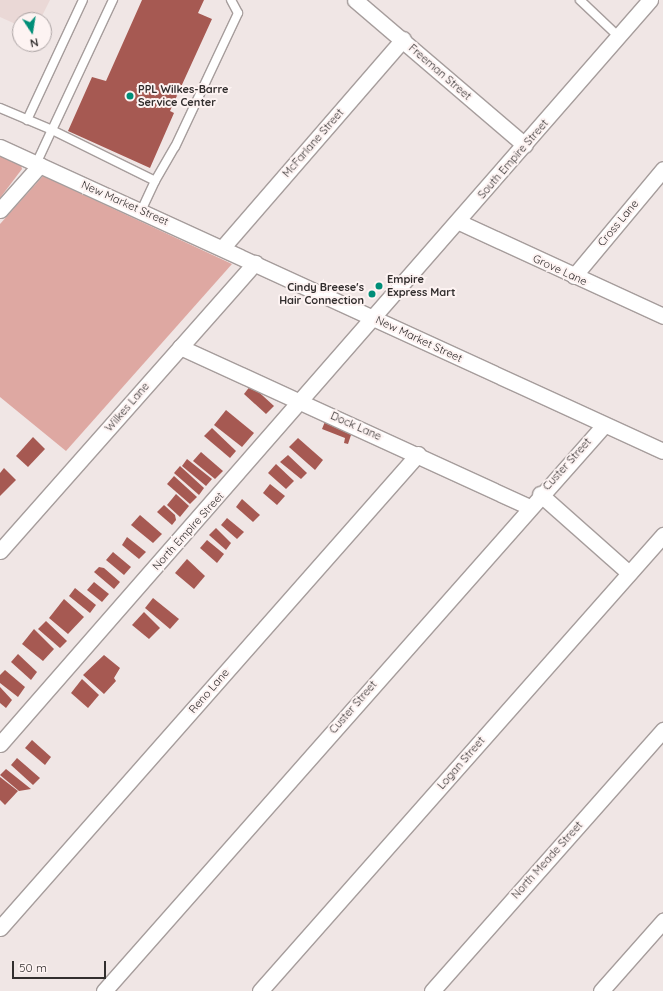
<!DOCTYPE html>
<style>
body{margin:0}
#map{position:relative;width:663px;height:991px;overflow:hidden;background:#f0e6e5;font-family:Quicksand,sans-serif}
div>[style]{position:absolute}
.built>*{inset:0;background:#ead8d6}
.green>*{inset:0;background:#dea8a2}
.building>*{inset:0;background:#a65952}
.roads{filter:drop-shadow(1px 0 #a69d9c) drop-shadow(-1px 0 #a69d9c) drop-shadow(0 1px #a69d9c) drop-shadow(0 -1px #a69d9c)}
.service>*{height:8px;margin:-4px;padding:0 4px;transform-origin:4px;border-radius:4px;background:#fff}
.minor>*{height:15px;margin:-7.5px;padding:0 7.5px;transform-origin:7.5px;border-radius:7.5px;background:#fff}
.dots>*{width:11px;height:11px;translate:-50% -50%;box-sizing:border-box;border:2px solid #fdf3f2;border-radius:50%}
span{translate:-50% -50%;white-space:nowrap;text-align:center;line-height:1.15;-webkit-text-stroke:4px #fdf3f2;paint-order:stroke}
.street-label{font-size:11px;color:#322e2e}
.poi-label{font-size:11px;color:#322e2e;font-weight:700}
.left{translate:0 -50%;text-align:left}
.right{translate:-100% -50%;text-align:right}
.north{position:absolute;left:12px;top:12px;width:40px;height:40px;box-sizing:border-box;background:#fdf3f2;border:1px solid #aca4a4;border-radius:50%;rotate:168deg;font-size:11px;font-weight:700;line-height:16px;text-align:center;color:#322e2e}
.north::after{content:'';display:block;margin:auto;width:14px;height:18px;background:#008e78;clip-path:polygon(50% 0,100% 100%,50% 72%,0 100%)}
.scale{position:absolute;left:12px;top:961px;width:94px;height:18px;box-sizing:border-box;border:2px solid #322e2e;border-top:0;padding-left:5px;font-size:12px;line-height:14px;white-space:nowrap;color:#322e2e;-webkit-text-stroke:3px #fdf3f2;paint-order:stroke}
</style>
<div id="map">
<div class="built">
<i style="clip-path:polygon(0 0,50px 0,40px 20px,20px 20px,20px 26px,0 17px)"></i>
</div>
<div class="green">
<i style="clip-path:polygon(0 152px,20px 162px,22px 169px,0 198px)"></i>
<i style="clip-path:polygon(43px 176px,232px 264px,66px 451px,0 397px,0 224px)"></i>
</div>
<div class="building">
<i style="clip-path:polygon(142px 0,204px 0,198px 13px,212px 19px,170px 111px,174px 113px,150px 168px,68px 131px,92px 77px,106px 81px)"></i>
<i style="clip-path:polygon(251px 385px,274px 406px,266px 414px,244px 394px)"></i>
<i style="clip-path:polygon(226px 410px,254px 433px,242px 447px,214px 425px)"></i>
<i style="clip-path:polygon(326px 419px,352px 432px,348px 444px,344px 443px,345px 438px,322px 429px)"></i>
<i style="clip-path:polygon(212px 428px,236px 451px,230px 458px,204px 436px)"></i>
<i style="clip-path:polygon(33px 437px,45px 449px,28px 467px,16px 456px)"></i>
<i style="clip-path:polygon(298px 438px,323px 460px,315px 470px,289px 447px)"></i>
<i style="clip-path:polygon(201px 452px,223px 471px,215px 479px,193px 461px)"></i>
<i style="clip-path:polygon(288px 455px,307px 473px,301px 479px,280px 462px)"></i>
<i style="clip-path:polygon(187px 459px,212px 479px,206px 486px,182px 466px)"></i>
<i style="clip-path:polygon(276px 464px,294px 481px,286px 489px,268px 473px)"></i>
<i style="clip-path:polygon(180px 466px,204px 488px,199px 495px,174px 473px)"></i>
<i style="clip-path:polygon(4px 468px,16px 480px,0 496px,0 473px)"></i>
<i style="clip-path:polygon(174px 476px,197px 497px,190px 504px,167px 484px)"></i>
<i style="clip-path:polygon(270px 484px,285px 496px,277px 505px,263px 493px)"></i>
<i style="clip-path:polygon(176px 494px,189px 506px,180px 517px,167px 505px)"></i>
<i style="clip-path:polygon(242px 499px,260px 515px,253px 522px,236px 507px)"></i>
<i style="clip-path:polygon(164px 505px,175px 515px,176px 520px,172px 525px,157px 512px)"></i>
<i style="clip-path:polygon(140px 515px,162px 534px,153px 543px,131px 525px)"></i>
<i style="clip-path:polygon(227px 518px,244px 532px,237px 539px,221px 525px)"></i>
<i style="clip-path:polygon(216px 528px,231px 543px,226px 550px,209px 535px)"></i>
<i style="clip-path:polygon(127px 537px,146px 552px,139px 559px,122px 545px)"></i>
<i style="clip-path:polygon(207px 540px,224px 554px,217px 563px,200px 548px)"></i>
<i style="clip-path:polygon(113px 552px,131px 567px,124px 575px,106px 560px)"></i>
<i style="clip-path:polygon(187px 559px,205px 576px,194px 589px,175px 573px)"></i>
<i style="clip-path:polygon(99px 567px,104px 568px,120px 582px,114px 589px,94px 572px)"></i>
<i style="clip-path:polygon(94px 582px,109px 594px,102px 602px,87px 590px)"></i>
<i style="clip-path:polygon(75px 588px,96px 605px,90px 613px,69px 596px)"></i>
<i style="clip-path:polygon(153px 598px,179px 619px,170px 629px,145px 608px)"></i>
<i style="clip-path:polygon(64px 599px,84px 617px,68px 634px,49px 618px)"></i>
<i style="clip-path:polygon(144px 612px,160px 628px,149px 639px,132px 625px)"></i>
<i style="clip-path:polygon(46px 621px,67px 641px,60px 648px,38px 629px)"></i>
<i style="clip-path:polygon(34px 629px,54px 649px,43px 661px,22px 644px)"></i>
<i style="clip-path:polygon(18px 654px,37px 672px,31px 680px,11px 662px)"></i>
<i style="clip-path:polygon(104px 655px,120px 668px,114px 678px,116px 681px,104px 694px,83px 675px)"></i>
<i style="clip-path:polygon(5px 670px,25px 687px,18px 697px,0 683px,0 675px)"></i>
<i style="clip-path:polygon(82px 679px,99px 695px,88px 708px,71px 693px)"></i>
<i style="clip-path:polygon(0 687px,12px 700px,6px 708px,0 703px)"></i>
<i style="clip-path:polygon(32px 740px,51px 757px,45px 765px,25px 748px)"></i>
<i style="clip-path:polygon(17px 758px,40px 778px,33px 785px,11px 765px)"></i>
<i style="clip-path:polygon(6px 769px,31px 789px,19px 791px,0 775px)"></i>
<i style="clip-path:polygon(0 777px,18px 791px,5px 805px,0 800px)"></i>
</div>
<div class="roads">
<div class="service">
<i style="left:580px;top:0;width:54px;rotate:43.5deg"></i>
<i style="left:0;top:108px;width:56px;rotate:22.9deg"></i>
<i style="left:52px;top:130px;width:144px;rotate:-64.9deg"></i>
<i style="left:27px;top:120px;width:132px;rotate:-65deg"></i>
<i style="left:36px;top:164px;width:38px;rotate:-65deg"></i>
<i style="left:52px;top:130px;width:115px;rotate:26.3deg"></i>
<i style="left:155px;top:181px;width:33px;rotate:115deg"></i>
<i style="left:155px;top:181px;width:39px;rotate:-60deg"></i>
<i style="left:175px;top:147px;width:148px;rotate:-64.8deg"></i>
<i style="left:238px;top:13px;width:15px;rotate:-118deg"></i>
</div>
<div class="minor">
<i style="left:355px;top:0;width:223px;rotate:40.5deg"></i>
<i style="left:0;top:147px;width:729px;rotate:24.63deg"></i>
<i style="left:0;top:210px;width:60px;rotate:-48.4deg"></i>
<i style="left:459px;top:222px;width:225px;rotate:24.7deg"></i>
<i style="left:223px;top:247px;width:275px;rotate:-49.1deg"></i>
<i style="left:574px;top:276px;width:139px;rotate:-50.2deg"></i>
<i style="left:180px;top:347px;width:385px;rotate:24.6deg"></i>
<i style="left:540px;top:494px;width:119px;rotate:41.6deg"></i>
<i style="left:0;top:551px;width:385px;rotate:-48.5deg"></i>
<i style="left:0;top:744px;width:988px;rotate:-48.86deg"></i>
<i style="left:0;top:928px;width:632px;rotate:-48.59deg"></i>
<i style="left:104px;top:991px;width:755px;rotate:-48.54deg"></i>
<i style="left:260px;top:991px;width:609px;rotate:-48.53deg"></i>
<i style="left:432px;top:991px;width:349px;rotate:-48.5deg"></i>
<i style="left:601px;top:991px;width:94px;rotate:-48.5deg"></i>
</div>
</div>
<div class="dots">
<i style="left:130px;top:96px;background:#008e78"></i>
<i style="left:379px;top:286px;background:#008e78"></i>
<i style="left:372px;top:294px;background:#008e78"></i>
</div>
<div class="street-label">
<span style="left:440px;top:72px;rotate:41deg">Freeman Street</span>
<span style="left:313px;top:143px;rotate:-49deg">McFarlane Street</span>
<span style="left:513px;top:159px;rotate:-49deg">South Empire Street</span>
<span style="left:125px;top:203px;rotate:24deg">New Market Street</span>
<span style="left:618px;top:223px;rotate:-50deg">Cross Lane</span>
<span style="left:560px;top:270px;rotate:25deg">Grove Lane</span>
<span style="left:419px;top:339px;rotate:25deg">New Market Street</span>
<span style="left:127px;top:407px;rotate:-49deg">Wilkes Lane</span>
<span style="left:356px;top:426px;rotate:24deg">Dock Lane</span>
<span style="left:567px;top:464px;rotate:-48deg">Custer Street</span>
<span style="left:188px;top:531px;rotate:-48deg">North Empire Street</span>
<span style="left:209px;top:691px;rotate:-49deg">Reno Lane</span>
<span style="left:353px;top:707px;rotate:-49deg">Custer Street</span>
<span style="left:461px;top:763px;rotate:-49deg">Logan Street</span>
<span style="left:547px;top:860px;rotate:-48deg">North Meade Street</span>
</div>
<div class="poi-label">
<span class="left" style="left:138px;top:96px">PPL Wilkes-Barre<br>Service Center</span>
<span class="left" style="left:387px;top:286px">Empire<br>Express Mart</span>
<span class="right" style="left:364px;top:294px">Cindy Breese's<br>Hair Connection</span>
</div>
<div class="north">N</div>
<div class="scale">50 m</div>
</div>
